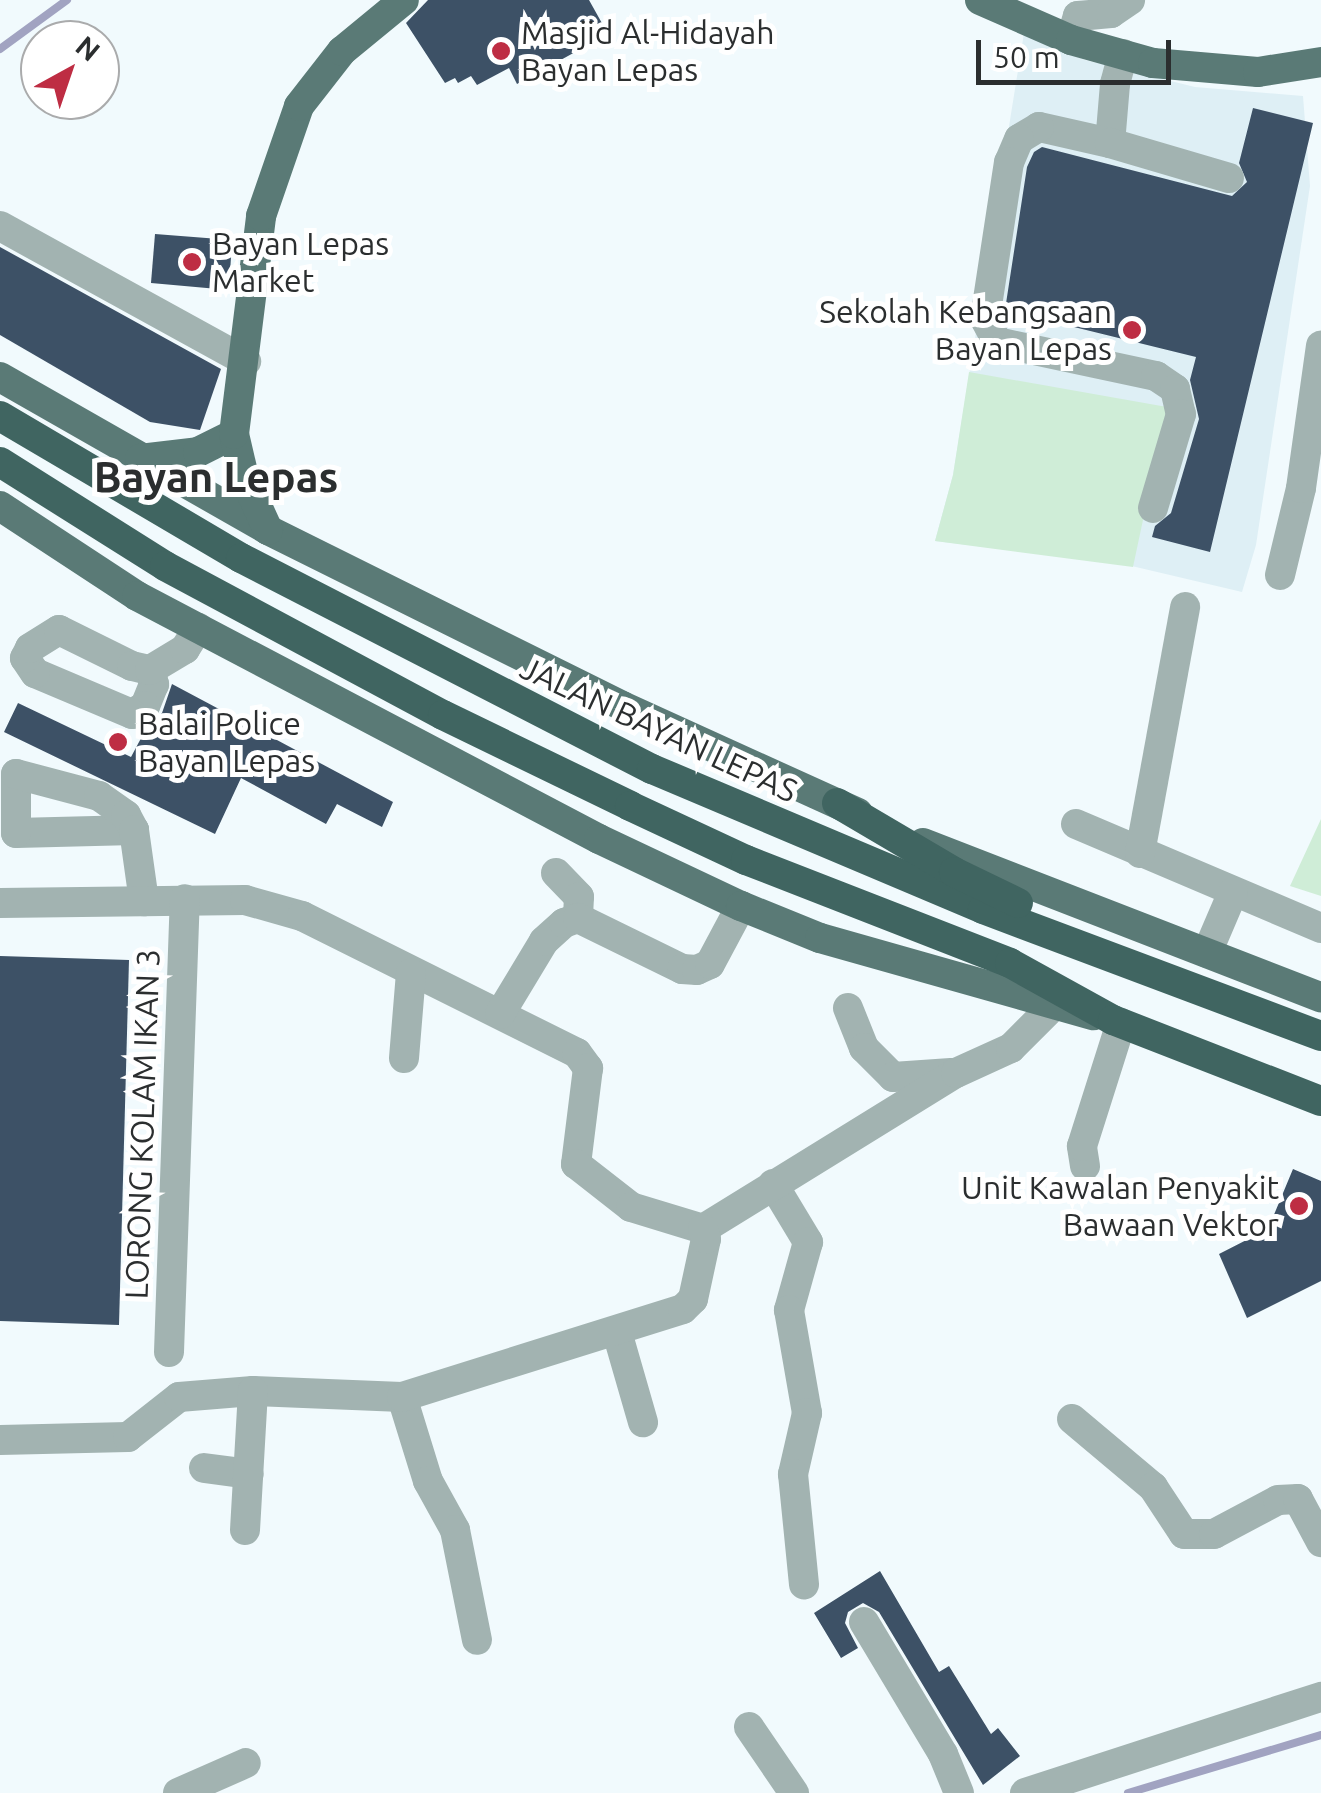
<!DOCTYPE html>
<style>
body{margin:0}
#map{position:relative;width:1321px;height:1793px;overflow:hidden;background:#f1fafd;font-family:Ubuntu,sans-serif}
div>[style]{position:absolute}
.built>*{inset:0;background:#deeff5}
.green>*{inset:0;background:#cfedd7}
.stream>*{height:8px;margin:-4px;padding:0 4px;transform-origin:4px;border-radius:4px;background:#a1a3c1}
.building>*{inset:0;background:#3d5166}
.minor>*{height:30px;margin:-15px;padding:0 15px;transform-origin:15px;border-radius:15px;background:#a2b3b1}
.major>*{height:30px;margin:-15px;padding:0 15px;transform-origin:15px;border-radius:15px;background:#5a7a76}
.highway>*{height:30px;margin:-15px;padding:0 15px;transform-origin:15px;border-radius:15px;background:#406561}
.dots>*{width:28px;height:28px;translate:-50% -50%;box-sizing:border-box;border:5px solid #fff;border-radius:50%}
span{translate:-50% -50%;white-space:nowrap;text-align:center;line-height:1.15;-webkit-text-stroke:10px #fff;paint-order:stroke}
.poi-label{font-size:32px;color:#2b2e2f}
.left{translate:0 -50%;text-align:left}
.right{translate:-100% -50%;text-align:right}
.street-label{font-size:32px;color:#2b2e2f}
.district-label{font-size:42px;color:#2b2e2f;font-weight:700}
.north{position:absolute;left:20px;top:20px;width:100px;height:100px;box-sizing:border-box;background:#fff;border:2px solid #aaabac;border-radius:50%;rotate:40deg;font-size:28px;font-weight:700;line-height:40px;text-align:center;color:#2b2e2f}
.north::after{content:'';display:block;margin:auto;width:35px;height:45px;background:#be2d43;clip-path:polygon(50% 0,100% 100%,50% 72%,0 100%)}
.scale{position:absolute;left:976px;top:40px;width:195px;height:45px;box-sizing:border-box;border:5px solid #2b2e2f;border-top:0;padding-left:12px;font-size:30px;line-height:35px;white-space:nowrap;color:#2b2e2f;-webkit-text-stroke:8px #fff;paint-order:stroke}
</style>
<div id="map">
<div class="built">
<i style="clip-path:polygon(1024px 33px,1085px 60px,1195px 87px,1303px 96px,1310px 186px,1256px 545px,1242px 592px,1119px 563px,935px 541px,953px 475px)"></i>
</div>
<div class="green">
<i style="clip-path:polygon(969px 372px,1167px 407px,1133px 567px,935px 541px,953px 475px)"></i>
<i style="clip-path:polygon(1321px 819px,1321px 896px,1290px 886px)"></i>
</div>
<div class="stream">
<i style="left:0;top:49px;width:83px;rotate:-36.2deg"></i>
<i style="left:1128px;top:1793px;width:202px;rotate:-16.7deg"></i>
</div>
<div class="building">
<i style="clip-path:polygon(428px 0,589px 0,608px 34px,517px 84px,509px 68px,477px 85px,471px 76px,458px 83px,455px 78px,445px 83px,406px 23px)"></i>
<i style="clip-path:polygon(1253px 108px,1313px 123px,1210px 552px,1152px 537px,1155px 526px,1171px 513px,1199px 419px,1190px 380px,1196px 357px,1005px 310px,1027px 167px,1034px 152px,1042px 147px,1232px 196px,1247px 182px,1239px 163px)"></i>
<i style="clip-path:polygon(155px 234px,232px 240px,229px 290px,151px 283px)"></i>
<i style="clip-path:polygon(0 247px,221px 369px,200px 430px,150px 422px,0 335px)"></i>
<i style="clip-path:polygon(172px 684px,393px 802px,382px 827px,337px 804px,326px 824px,241px 778px,215px 834px,4px 732px,18px 703px,131px 757px,147px 727px,162px 713px)"></i>
<i style="clip-path:polygon(0 956px,129px 960px,119px 1325px,0 1321px)"></i>
<i style="clip-path:polygon(1293px 1169px,1321px 1181px,1321px 1281px,1247px 1318px,1219px 1254px,1268px 1229px)"></i>
<i style="clip-path:polygon(880px 1571px,939px 1672px,949px 1666px,991px 1734px,998px 1728px,1020px 1756px,983px 1785px,879px 1612px,863px 1603px,848px 1612px,845px 1623px,858px 1648px,841px 1658px,814px 1613px)"></i>
</div>
<div class="minor">
<i style="left:1071px;top:40px;width:25px;rotate:-74deg"></i>
<i style="left:1078px;top:16px;width:33px;rotate:-5deg"></i>
<i style="left:1111px;top:13px;width:23px;rotate:-34deg"></i>
<i style="left:1123px;top:54px;width:31px;rotate:105deg"></i>
<i style="left:1115px;top:84px;width:59px;rotate:94.8deg"></i>
<i style="left:1110px;top:143px;width:73px;rotate:-167.3deg"></i>
<i style="left:1039px;top:127px;width:23px;rotate:149deg"></i>
<i style="left:1019px;top:139px;width:25px;rotate:113deg"></i>
<i style="left:1009px;top:162px;width:159px;rotate:98.7deg"></i>
<i style="left:985px;top:319px;width:26px;rotate:62deg"></i>
<i style="left:997px;top:342px;width:163px;rotate:12.1deg"></i>
<i style="left:1156px;top:376px;width:23px;rotate:34deg"></i>
<i style="left:1175px;top:389px;width:26px;rotate:77deg"></i>
<i style="left:1181px;top:414px;width:98px;rotate:106.6deg"></i>
<i style="left:1110px;top:143px;width:124px;rotate:16.4deg"></i>
<i style="left:0;top:226px;width:281px;rotate:28.8deg"></i>
<i style="left:1280px;top:575px;width:89px;rotate:-76.4deg"></i>
<i style="left:1301px;top:488px;width:144px;rotate:-82deg"></i>
<i style="left:150px;top:670px;width:15px;rotate:74deg"></i>
<i style="left:154px;top:684px;width:24px;rotate:112deg"></i>
<i style="left:145px;top:706px;width:15px;rotate:148deg"></i>
<i style="left:132px;top:714px;width:105px;rotate:-157.1deg"></i>
<i style="left:35px;top:673px;width:18px;rotate:-124deg"></i>
<i style="left:25px;top:658px;width:11px;rotate:-63deg"></i>
<i style="left:30px;top:648px;width:34px;rotate:-32deg"></i>
<i style="left:59px;top:630px;width:81px;rotate:26.3deg"></i>
<i style="left:132px;top:666px;width:18px;rotate:13deg"></i>
<i style="left:150px;top:670px;width:41px;rotate:-31deg"></i>
<i style="left:185px;top:649px;width:25px;rotate:-58deg"></i>
<i style="left:1076px;top:824px;width:266px;rotate:23deg"></i>
<i style="left:134px;top:830px;width:118px;rotate:178.5deg"></i>
<i style="left:16px;top:833px;width:59px;rotate:-90deg"></i>
<i style="left:16px;top:774px;width:86px;rotate:14.8deg"></i>
<i style="left:99px;top:796px;width:33px;rotate:35deg"></i>
<i style="left:126px;top:815px;width:17px;rotate:62deg"></i>
<i style="left:134px;top:830px;width:72px;rotate:82deg"></i>
<i style="left:1140px;top:853px;width:250px;rotate:-79.6deg"></i>
<i style="left:556px;top:873px;width:33px;rotate:46deg"></i>
<i style="left:579px;top:897px;width:21px;rotate:93deg"></i>
<i style="left:0;top:903px;width:245px;rotate:-0.7deg"></i>
<i style="left:245px;top:900px;width:59px;rotate:15.7deg"></i>
<i style="left:302px;top:916px;width:307px;rotate:26.5deg"></i>
<i style="left:577px;top:1053px;width:19px;rotate:54deg"></i>
<i style="left:588px;top:1068px;width:97px;rotate:97.1deg"></i>
<i style="left:576px;top:1164px;width:70px;rotate:38deg"></i>
<i style="left:631px;top:1207px;width:75px;rotate:17deg"></i>
<i style="left:1207px;top:953px;width:66px;rotate:-66.9deg"></i>
<i style="left:848px;top:1008px;width:43px;rotate:68.2deg"></i>
<i style="left:864px;top:1048px;width:41px;rotate:45deg"></i>
<i style="left:893px;top:1077px;width:58px;rotate:-3.9deg"></i>
<i style="left:500px;top:1014px;width:85px;rotate:-58.9deg"></i>
<i style="left:544px;top:941px;width:27px;rotate:-42deg"></i>
<i style="left:564px;top:923px;width:15px;rotate:-20deg"></i>
<i style="left:578px;top:918px;width:116px;rotate:26.1deg"></i>
<i style="left:682px;top:969px;width:15px;rotate:4deg"></i>
<i style="left:697px;top:970px;width:14px;rotate:-25deg"></i>
<i style="left:710px;top:964px;width:66px;rotate:-61.9deg"></i>
<i style="left:404px;top:1058px;width:85px;rotate:-85.3deg"></i>
<i style="left:1085px;top:1166px;width:20px;rotate:-99deg"></i>
<i style="left:1082px;top:1146px;width:129px;rotate:-72.4deg"></i>
<i style="left:773px;top:1184px;width:68px;rotate:58.9deg"></i>
<i style="left:808px;top:1242px;width:71px;rotate:105.6deg"></i>
<i style="left:789px;top:1310px;width:105px;rotate:80.1deg"></i>
<i style="left:807px;top:1413px;width:63px;rotate:102.9deg"></i>
<i style="left:793px;top:1474px;width:111px;rotate:84.3deg"></i>
<i style="left:703px;top:1229px;width:297px;rotate:-31.7deg"></i>
<i style="left:956px;top:1073px;width:60px;rotate:-24.4deg"></i>
<i style="left:1011px;top:1048px;width:61px;rotate:-45deg"></i>
<i style="left:617px;top:1332px;width:94px;rotate:73.9deg"></i>
<i style="left:169px;top:1352px;width:453px;rotate:-88deg"></i>
<i style="left:402px;top:1397px;width:88px;rotate:72.8deg"></i>
<i style="left:428px;top:1481px;width:56px;rotate:61.1deg"></i>
<i style="left:455px;top:1530px;width:112px;rotate:78.7deg"></i>
<i style="left:1072px;top:1419px;width:106px;rotate:40deg"></i>
<i style="left:1153px;top:1487px;width:56px;rotate:56.6deg"></i>
<i style="left:1184px;top:1534px;width:30px"></i>
<i style="left:1214px;top:1534px;width:72px;rotate:-28deg"></i>
<i style="left:1278px;top:1500px;width:20px;rotate:-3deg"></i>
<i style="left:1298px;top:1499px;width:49px;rotate:61.9deg"></i>
<i style="left:0;top:1440px;width:128px;rotate:-1.3deg"></i>
<i style="left:128px;top:1437px;width:65px;rotate:-38.1deg"></i>
<i style="left:179px;top:1397px;width:74px;rotate:-4.6deg"></i>
<i style="left:253px;top:1391px;width:149px;rotate:2.3deg"></i>
<i style="left:402px;top:1397px;width:294px;rotate:-17.4deg"></i>
<i style="left:683px;top:1309px;width:14px;rotate:-45deg"></i>
<i style="left:693px;top:1299px;width:61px;rotate:-77.8deg"></i>
<i style="left:706px;top:1239px;width:10px;rotate:-107deg"></i>
<i style="left:204px;top:1468px;width:45px;rotate:7.6deg"></i>
<i style="left:245px;top:1530px;width:139px;rotate:-86.7deg"></i>
<i style="left:864px;top:1622px;width:154px;rotate:59.1deg"></i>
<i style="left:943px;top:1754px;width:42px;rotate:67.7deg"></i>
<i style="left:749px;top:1727px;width:80px;rotate:55.7deg"></i>
<i style="left:178px;top:1793px;width:74px;rotate:-23.8deg"></i>
<i style="left:1025px;top:1793px;width:311px;rotate:-18deg"></i>
</div>
<div class="major">
<i style="left:980px;top:0;width:99px;rotate:23.7deg"></i>
<i style="left:1071px;top:40px;width:85px;rotate:15.7deg"></i>
<i style="left:1153px;top:63px;width:105px;rotate:4.9deg"></i>
<i style="left:1258px;top:72px;width:64px;rotate:-9deg"></i>
<i style="left:0;top:377px;width:309px;rotate:29.7deg"></i>
<i style="left:268px;top:530px;width:395px;rotate:26.4deg"></i>
<i style="left:622px;top:706px;width:259px;rotate:24.4deg"></i>
<i style="left:140px;top:459px;width:58px;rotate:-6.9deg"></i>
<i style="left:198px;top:452px;width:40px;rotate:-26.6deg"></i>
<i style="left:0;top:506px;width:164px;rotate:33.3deg"></i>
<i style="left:137px;top:596px;width:522px;rotate:27.74deg"></i>
<i style="left:599px;top:839px;width:157px;rotate:25.3deg"></i>
<i style="left:741px;top:906px;width:85px;rotate:22.1deg"></i>
<i style="left:820px;top:938px;width:284px;rotate:15.8deg"></i>
<i style="left:268px;top:530px;width:58px;rotate:-114.4deg"></i>
<i style="left:244px;top:477px;width:44px;rotate:-103.1deg"></i>
<i style="left:234px;top:434px;width:220px;rotate:-82.9deg"></i>
<i style="left:261px;top:216px;width:116px;rotate:-70.9deg"></i>
<i style="left:299px;top:106px;width:70px;rotate:-52deg"></i>
<i style="left:342px;top:51px;width:80px;rotate:-39.4deg"></i>
<i style="left:923px;top:843px;width:427px;rotate:21.2deg"></i>
</div>
<div class="highway">
<i style="left:0;top:416px;width:280px;rotate:30.5deg"></i>
<i style="left:241px;top:558px;width:462px;rotate:27.2deg"></i>
<i style="left:652px;top:769px;width:359px;rotate:22.9deg"></i>
<i style="left:983px;top:909px;width:361px;rotate:20.6deg"></i>
<i style="left:0;top:462px;width:195px;rotate:32.2deg"></i>
<i style="left:165px;top:566px;width:315px;rotate:28.2deg"></i>
<i style="left:443px;top:715px;width:208px;rotate:25.9deg"></i>
<i style="left:630px;top:806px;width:128px;rotate:25deg"></i>
<i style="left:746px;top:860px;width:283px;rotate:21.3deg"></i>
<i style="left:1010px;top:963px;width:118px;rotate:29deg"></i>
<i style="left:1113px;top:1020px;width:223px;rotate:21.3deg"></i>
<i style="left:837px;top:803px;width:136px;rotate:30.5deg"></i>
<i style="left:954px;top:872px;width:71px;rotate:25.8deg"></i>
</div>
<div class="dots">
<i style="left:501px;top:51px;background:#be2d43"></i>
<i style="left:192px;top:262px;background:#be2d43"></i>
<i style="left:1132px;top:330px;background:#be2d43"></i>
<i style="left:118px;top:742px;background:#be2d43"></i>
<i style="left:1299px;top:1206px;background:#be2d43"></i>
</div>
<div class="poi-label">
<span class="left" style="left:521px;top:51px">Masjid Al-Hidayah<br>Bayan Lepas</span>
<span class="left" style="left:212px;top:262px">Bayan Lepas<br>Market</span>
<span class="right" style="left:1112px;top:330px">Sekolah Kebangsaan<br>Bayan Lepas</span>
<span class="left" style="left:138px;top:742px">Balai Police<br>Bayan Lepas</span>
<span class="right" style="left:1279px;top:1206px">Unit Kawalan Penyakit<br>Bawaan Vektor</span>
</div>
<div class="street-label">
<span style="left:659px;top:729px;rotate:25deg">JALAN BAYAN LEPAS</span>
<span style="left:142px;top:1124px;rotate:-88deg">LORONG KOLAM IKAN 3</span>
</div>
<div class="district-label">
<span style="left:216px;top:477px">Bayan Lepas</span>
</div>
<div class="north">N</div>
<div class="scale">50 m</div>
</div>
